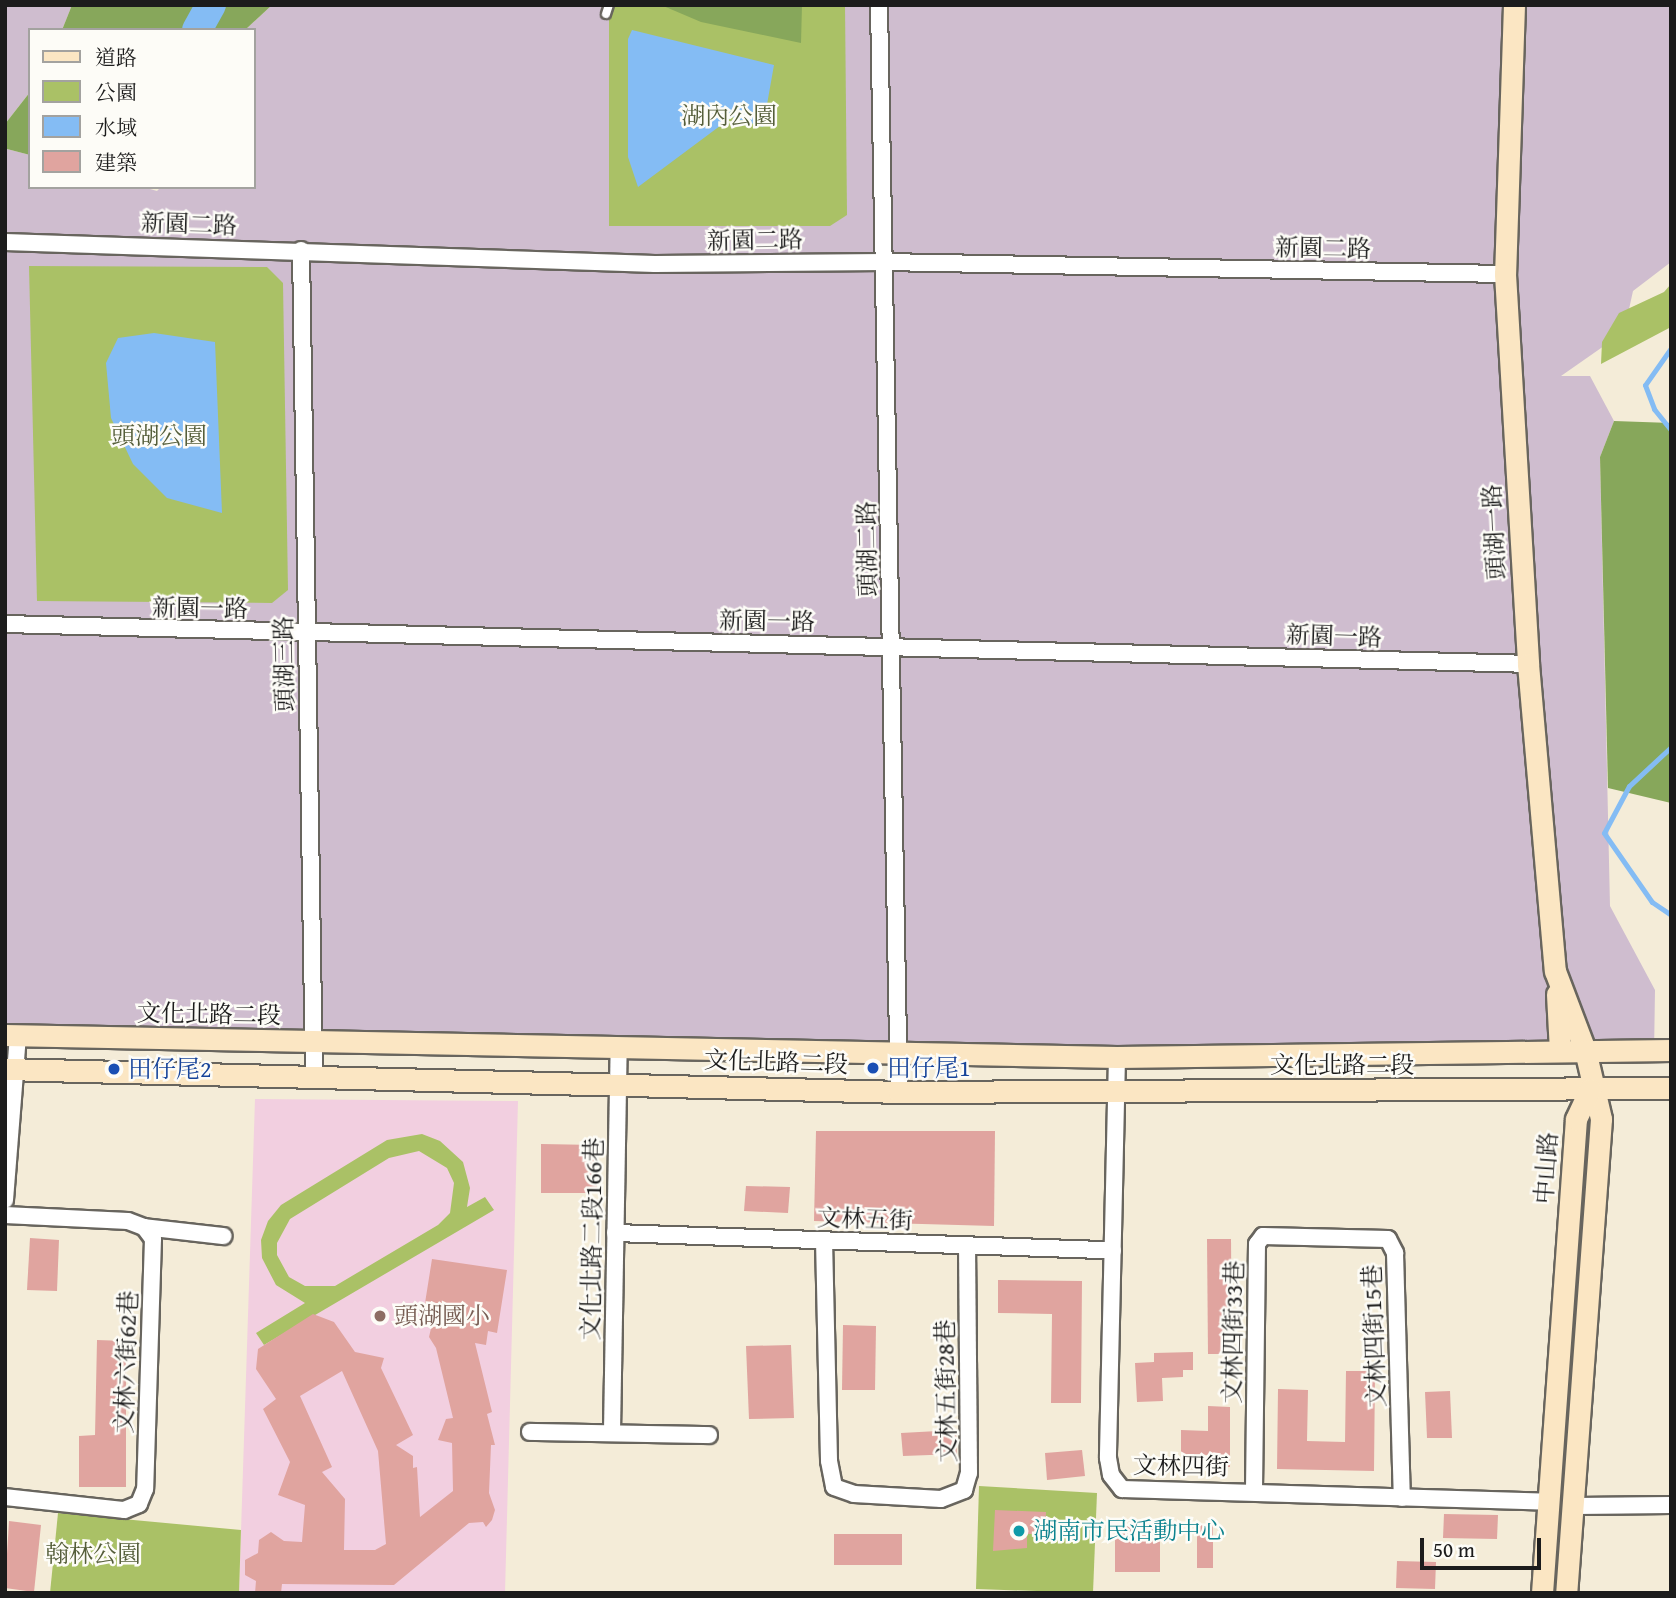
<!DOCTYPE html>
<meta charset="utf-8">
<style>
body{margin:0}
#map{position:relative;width:1676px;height:1598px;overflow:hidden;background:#f4ecd8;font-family:"Gentium Book Plus","Noto Serif TC",serif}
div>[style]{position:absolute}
.built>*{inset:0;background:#f2cfe0}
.industrial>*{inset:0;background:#cfbdcf}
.green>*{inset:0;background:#aac166}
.forest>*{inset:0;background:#87a75b}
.water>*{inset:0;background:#84bcf4}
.stream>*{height:5px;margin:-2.5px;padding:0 2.5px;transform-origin:2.5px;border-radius:2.5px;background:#84bcf4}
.river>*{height:30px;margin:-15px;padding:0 15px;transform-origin:15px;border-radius:15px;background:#84bcf4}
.building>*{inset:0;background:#e0a49f}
.roads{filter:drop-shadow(2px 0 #68655e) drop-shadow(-2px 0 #68655e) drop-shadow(0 2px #68655e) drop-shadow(0 -2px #68655e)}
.lane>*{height:8px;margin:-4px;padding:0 4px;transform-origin:4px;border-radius:4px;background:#fff}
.street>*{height:16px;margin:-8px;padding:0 8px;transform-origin:8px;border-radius:8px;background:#fff}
.secondary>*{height:21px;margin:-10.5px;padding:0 10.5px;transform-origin:10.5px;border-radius:10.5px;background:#fbe6c3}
.dots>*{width:19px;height:19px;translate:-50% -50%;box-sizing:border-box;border:4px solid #fdfcf7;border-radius:50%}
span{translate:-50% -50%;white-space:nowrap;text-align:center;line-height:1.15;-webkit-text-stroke:5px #fdfcf7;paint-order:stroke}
.park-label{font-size:24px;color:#555e3a}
.street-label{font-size:24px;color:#1c1c1c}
.transit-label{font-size:24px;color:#164399}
.left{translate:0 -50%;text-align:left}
.education-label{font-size:24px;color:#785e54}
.culture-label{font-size:24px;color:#0d838f}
.frame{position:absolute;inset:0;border:7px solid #1c1c1c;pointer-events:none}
.legend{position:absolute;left:28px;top:28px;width:228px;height:161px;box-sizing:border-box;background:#fdfcf7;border:2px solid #a3a29f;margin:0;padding:9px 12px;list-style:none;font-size:21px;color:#1c1c1c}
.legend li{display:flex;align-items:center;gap:14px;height:35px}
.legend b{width:35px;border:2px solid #a3a29f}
.scale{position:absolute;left:1420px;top:1538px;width:121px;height:32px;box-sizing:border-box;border:4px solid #1c1c1c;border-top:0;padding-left:9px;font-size:21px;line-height:24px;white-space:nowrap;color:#1c1c1c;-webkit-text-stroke:5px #fdfcf7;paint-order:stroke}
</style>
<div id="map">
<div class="built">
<i style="clip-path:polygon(255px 1099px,518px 1101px,505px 1593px,239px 1593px)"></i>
</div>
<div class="industrial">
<i style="clip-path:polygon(5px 5px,72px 5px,62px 30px,30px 30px,30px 92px,5px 124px)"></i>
<i style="clip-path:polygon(272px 5px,1671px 5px,1671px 262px,1633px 291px,1624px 332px,1561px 376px,1590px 376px,1614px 421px,1600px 457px,1610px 906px,1655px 990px,1654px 1054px,5px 1027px,5px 134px,7px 149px,30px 155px,30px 187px,143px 187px,157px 191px,161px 187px,254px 187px,254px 30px,245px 30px)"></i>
</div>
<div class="green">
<i style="clip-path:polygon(613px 5px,845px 5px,847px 215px,830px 226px,609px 226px,609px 15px)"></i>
<i style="clip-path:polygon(29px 266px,267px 267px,283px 283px,288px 590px,272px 603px,37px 601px)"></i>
<i style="clip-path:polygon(1671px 284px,1671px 327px,1601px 364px,1602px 342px,1619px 313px,1664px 292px)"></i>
<i style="clip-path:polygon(evenodd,422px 1134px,440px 1141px,463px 1162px,470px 1188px,467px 1207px,485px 1197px,494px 1210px,264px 1345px,256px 1333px,305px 1303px,276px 1285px,262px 1258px,261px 1240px,268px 1221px,281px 1205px,387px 1140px,422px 1134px,419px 1151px,447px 1168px,454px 1183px,450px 1213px,438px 1225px,335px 1286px,305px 1286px,289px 1277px,277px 1255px,277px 1243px,290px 1219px,389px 1158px,419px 1151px)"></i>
<i style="clip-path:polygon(979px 1486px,1097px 1493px,1093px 1593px,976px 1589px)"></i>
<i style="clip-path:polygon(58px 1513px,241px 1530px,239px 1593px,50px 1593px)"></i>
</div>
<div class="forest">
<i style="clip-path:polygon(72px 5px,272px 5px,245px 30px,62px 30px)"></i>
<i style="clip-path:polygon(661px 5px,802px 5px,801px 43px,701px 22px)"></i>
<i style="clip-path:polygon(30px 92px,30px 155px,7px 149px,5px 124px)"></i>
<i style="clip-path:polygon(1614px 421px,1671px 423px,1671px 803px,1608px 788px,1600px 457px)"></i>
</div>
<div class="water">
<i style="clip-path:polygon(632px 30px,774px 65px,763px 127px,732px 117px,638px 187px,628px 157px,628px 39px)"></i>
<i style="clip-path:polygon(154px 333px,215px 342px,222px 513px,167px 498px,133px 464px,111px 418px,106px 363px,118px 338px)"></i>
</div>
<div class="stream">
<i style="left:1671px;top:348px;width:45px;rotate:125.1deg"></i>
<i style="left:1645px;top:385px;width:26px;rotate:69deg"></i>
<i style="left:1654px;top:409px;width:27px;rotate:51deg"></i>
<i style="left:1671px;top:747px;width:57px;rotate:137.1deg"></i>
<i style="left:1629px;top:786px;width:53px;rotate:118deg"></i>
<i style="left:1604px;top:833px;width:84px;rotate:55.2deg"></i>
<i style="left:1652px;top:902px;width:23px;rotate:34deg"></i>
</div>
<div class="river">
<i style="left:197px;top:30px;width:29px;rotate:-61deg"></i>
</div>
<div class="building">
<i style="clip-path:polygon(816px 1131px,995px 1131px,994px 1226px,814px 1221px)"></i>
<i style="clip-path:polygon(541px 1144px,596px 1145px,597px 1193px,541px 1193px)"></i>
<i style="clip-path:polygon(746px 1186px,790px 1187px,788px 1213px,744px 1211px)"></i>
<i style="clip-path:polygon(30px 1238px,59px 1240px,57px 1291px,27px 1290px)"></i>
<i style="clip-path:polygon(1207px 1239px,1231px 1239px,1232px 1354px,1208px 1354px)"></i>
<i style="clip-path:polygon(evenodd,432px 1259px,507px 1270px,497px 1333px,488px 1331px,486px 1345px,475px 1343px,492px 1412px,487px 1414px,495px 1445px,491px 1445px,489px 1493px,495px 1510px,492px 1520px,486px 1527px,483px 1522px,469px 1523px,394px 1585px,282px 1584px,281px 1593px,255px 1593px,256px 1581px,245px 1575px,245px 1560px,258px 1553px,259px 1540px,271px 1532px,284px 1541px,302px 1542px,305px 1505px,278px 1495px,290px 1462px,263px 1409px,276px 1399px,256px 1369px,258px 1349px,313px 1314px,334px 1322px,355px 1352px,384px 1358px,381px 1368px,413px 1435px,396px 1445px,413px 1456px,413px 1468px,417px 1467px,420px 1517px,453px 1491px,452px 1443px,438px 1440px,446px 1419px,453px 1418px,436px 1348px,429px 1337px,432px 1324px,422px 1322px,432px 1259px,342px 1371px,378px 1451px,386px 1544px,375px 1550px,344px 1550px,345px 1499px,322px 1472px,332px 1467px,300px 1396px,342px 1371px)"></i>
<i style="clip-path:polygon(998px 1280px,1082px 1281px,1081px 1403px,1051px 1403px,1052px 1314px,998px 1313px)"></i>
<i style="clip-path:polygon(843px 1325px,876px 1326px,875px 1390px,842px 1390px)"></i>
<i style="clip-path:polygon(97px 1340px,126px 1341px,126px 1487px,79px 1487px,79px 1436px,95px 1435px)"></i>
<i style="clip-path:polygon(791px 1345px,794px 1418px,749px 1419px,746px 1346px)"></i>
<i style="clip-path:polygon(1193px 1352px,1193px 1370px,1183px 1370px,1183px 1377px,1162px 1378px,1163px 1401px,1137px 1402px,1135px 1363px,1154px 1362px,1154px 1353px)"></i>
<i style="clip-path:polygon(1346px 1371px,1375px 1371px,1374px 1471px,1277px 1469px,1278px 1389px,1308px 1390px,1307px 1441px,1345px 1442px)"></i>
<i style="clip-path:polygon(1450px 1391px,1452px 1438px,1427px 1438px,1425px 1392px)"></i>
<i style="clip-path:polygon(1208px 1406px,1230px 1407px,1230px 1467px,1208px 1467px,1208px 1455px,1181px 1454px,1181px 1430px,1208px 1431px)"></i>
<i style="clip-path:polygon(956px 1430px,957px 1454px,903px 1456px,901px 1433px)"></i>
<i style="clip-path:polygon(1082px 1450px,1085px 1476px,1047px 1480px,1045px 1453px)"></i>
<i style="clip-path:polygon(995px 1510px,1046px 1512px,1045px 1534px,1027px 1534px,1027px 1548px,993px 1551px)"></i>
<i style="clip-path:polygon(1444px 1514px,1498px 1515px,1497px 1539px,1443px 1538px)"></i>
<i style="clip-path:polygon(9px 1521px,41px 1525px,34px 1592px,5px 1588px)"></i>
<i style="clip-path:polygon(1115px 1525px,1160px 1525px,1160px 1572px,1115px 1572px)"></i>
<i style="clip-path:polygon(1197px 1525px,1213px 1525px,1213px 1568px,1197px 1568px)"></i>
<i style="clip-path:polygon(834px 1534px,902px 1534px,902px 1565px,834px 1565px)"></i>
<i style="clip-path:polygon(1397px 1561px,1436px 1562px,1435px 1589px,1396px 1588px)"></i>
</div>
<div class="roads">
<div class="lane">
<i style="left:606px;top:14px;width:9px;rotate:-72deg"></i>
</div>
<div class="street">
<i style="left:879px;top:5px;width:1087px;rotate:88.95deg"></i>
<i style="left:5px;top:242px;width:650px;rotate:1.94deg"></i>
<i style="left:655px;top:264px;width:229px;rotate:-0.5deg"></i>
<i style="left:884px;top:262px;width:621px;rotate:1.11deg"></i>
<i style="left:301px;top:250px;width:827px;rotate:89.1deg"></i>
<i style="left:5px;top:624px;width:1524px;rotate:1.5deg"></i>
<i style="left:1117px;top:1057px;width:401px;rotate:91.3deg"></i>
<i style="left:1108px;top:1458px;width:17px;rotate:80deg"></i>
<i style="left:1111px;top:1475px;width:18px;rotate:52deg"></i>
<i style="left:1122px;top:1489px;width:427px;rotate:1.7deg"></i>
<i style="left:5px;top:1200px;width:165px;rotate:-85.5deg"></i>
<i style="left:5px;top:1215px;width:123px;rotate:2.8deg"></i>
<i style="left:128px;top:1221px;width:17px;rotate:21deg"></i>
<i style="left:144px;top:1227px;width:15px;rotate:53deg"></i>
<i style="left:153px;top:1239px;width:250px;rotate:91.8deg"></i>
<i style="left:145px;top:1489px;width:16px;rotate:112deg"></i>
<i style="left:139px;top:1504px;width:16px;rotate:158deg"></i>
<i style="left:124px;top:1510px;width:120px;rotate:-173.8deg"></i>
<i style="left:144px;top:1227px;width:80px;rotate:6.5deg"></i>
<i style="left:615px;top:1233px;width:498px;rotate:2deg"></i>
<i style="left:824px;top:1240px;width:221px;rotate:88.7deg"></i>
<i style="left:829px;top:1461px;width:26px;rotate:79deg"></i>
<i style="left:834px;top:1487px;width:21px;rotate:19deg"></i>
<i style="left:854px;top:1494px;width:87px;rotate:3.3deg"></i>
<i style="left:941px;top:1499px;width:25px;rotate:-21deg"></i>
<i style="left:964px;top:1490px;width:18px;rotate:-74deg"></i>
<i style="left:969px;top:1473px;width:228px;rotate:-90.5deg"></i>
<i style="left:612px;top:1431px;width:383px;rotate:-89deg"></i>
<i style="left:530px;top:1432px;width:179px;rotate:1deg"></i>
<i style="left:1254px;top:1490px;width:246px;rotate:-89.3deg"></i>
<i style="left:1257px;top:1244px;width:10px;rotate:-53deg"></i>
<i style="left:1263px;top:1236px;width:125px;rotate:1.4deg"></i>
<i style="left:1388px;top:1239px;width:16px;rotate:63deg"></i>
<i style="left:1395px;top:1253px;width:245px;rotate:88.4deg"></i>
<i style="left:1575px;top:1506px;width:96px;rotate:-0.6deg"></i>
</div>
<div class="secondary">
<i style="left:1514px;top:5px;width:269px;rotate:91.9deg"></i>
<i style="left:1505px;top:274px;width:391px;rotate:86.6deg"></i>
<i style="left:1528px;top:664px;width:308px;rotate:85deg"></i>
<i style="left:1555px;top:971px;width:85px;rotate:69.2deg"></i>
<i style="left:1585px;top:1050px;width:71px;rotate:76.9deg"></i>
<i style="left:1601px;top:1119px;width:475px;rotate:94.2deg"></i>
<i style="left:1557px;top:994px;width:57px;rotate:87deg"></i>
<i style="left:5px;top:1035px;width:1112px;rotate:1.13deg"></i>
<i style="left:1117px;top:1057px;width:554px;rotate:-0.72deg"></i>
<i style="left:5px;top:1069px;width:894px;rotate:1.47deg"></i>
<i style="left:899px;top:1092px;width:772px;rotate:-0.3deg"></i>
<i style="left:1542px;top:1593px;width:475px;rotate:-85.9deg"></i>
<i style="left:1576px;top:1119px;width:33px;rotate:-65deg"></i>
</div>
</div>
<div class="dots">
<i style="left:873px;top:1068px;background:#1a4fb4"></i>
<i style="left:114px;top:1069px;background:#1a4fb4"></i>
<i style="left:380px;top:1316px;background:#8d6e63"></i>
<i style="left:1019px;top:1531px;background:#0f9aa8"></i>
</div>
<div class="park-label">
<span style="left:729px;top:116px">湖內公園</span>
<span style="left:159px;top:436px">頭湖公園</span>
<span style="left:93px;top:1554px">翰林公園</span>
</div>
<div class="street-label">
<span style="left:189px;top:224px;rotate:2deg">新園二路</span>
<span style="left:755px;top:240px;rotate:-1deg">新園二路</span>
<span style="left:1323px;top:248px;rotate:1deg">新園二路</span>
<span style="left:1494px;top:532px;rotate:-93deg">頭湖一路</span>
<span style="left:867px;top:549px;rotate:-91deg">頭湖二路</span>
<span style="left:200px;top:608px;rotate:1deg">新園一路</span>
<span style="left:767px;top:621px;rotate:1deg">新園一路</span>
<span style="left:1334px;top:636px;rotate:2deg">新園一路</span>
<span style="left:284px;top:664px;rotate:-91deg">頭湖三路</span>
<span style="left:209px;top:1014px;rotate:1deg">文化北路二段</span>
<span style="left:776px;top:1062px;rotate:2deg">文化北路二段</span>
<span style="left:1342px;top:1065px">文化北路二段</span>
<span style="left:1546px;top:1168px;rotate:-86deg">中山路</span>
<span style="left:865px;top:1219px;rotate:2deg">文林五街</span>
<span style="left:592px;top:1239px;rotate:-89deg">文化北路二段166巷</span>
<span style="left:1233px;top:1332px;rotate:-89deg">文林四街33巷</span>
<span style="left:1374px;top:1336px;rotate:-92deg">文林四街15巷</span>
<span style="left:126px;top:1362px;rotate:-88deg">文林六街62巷</span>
<span style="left:946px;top:1391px;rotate:-91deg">文林五街28巷</span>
<span style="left:1181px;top:1466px;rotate:1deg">文林四街</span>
</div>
<div class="transit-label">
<span class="left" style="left:887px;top:1068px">田仔尾1</span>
<span class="left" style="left:128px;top:1069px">田仔尾2</span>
</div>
<div class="education-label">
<span class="left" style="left:394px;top:1316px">頭湖國小</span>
</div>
<div class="culture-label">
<span class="left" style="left:1033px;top:1531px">湖南市民活動中心</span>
</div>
<div class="frame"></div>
<ul class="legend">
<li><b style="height:9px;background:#fbe6c3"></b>道路</li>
<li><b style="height:19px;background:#aac166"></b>公園</li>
<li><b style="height:19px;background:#84bcf4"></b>水域</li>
<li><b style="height:19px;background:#e0a49f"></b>建築</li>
</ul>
<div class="scale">50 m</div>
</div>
